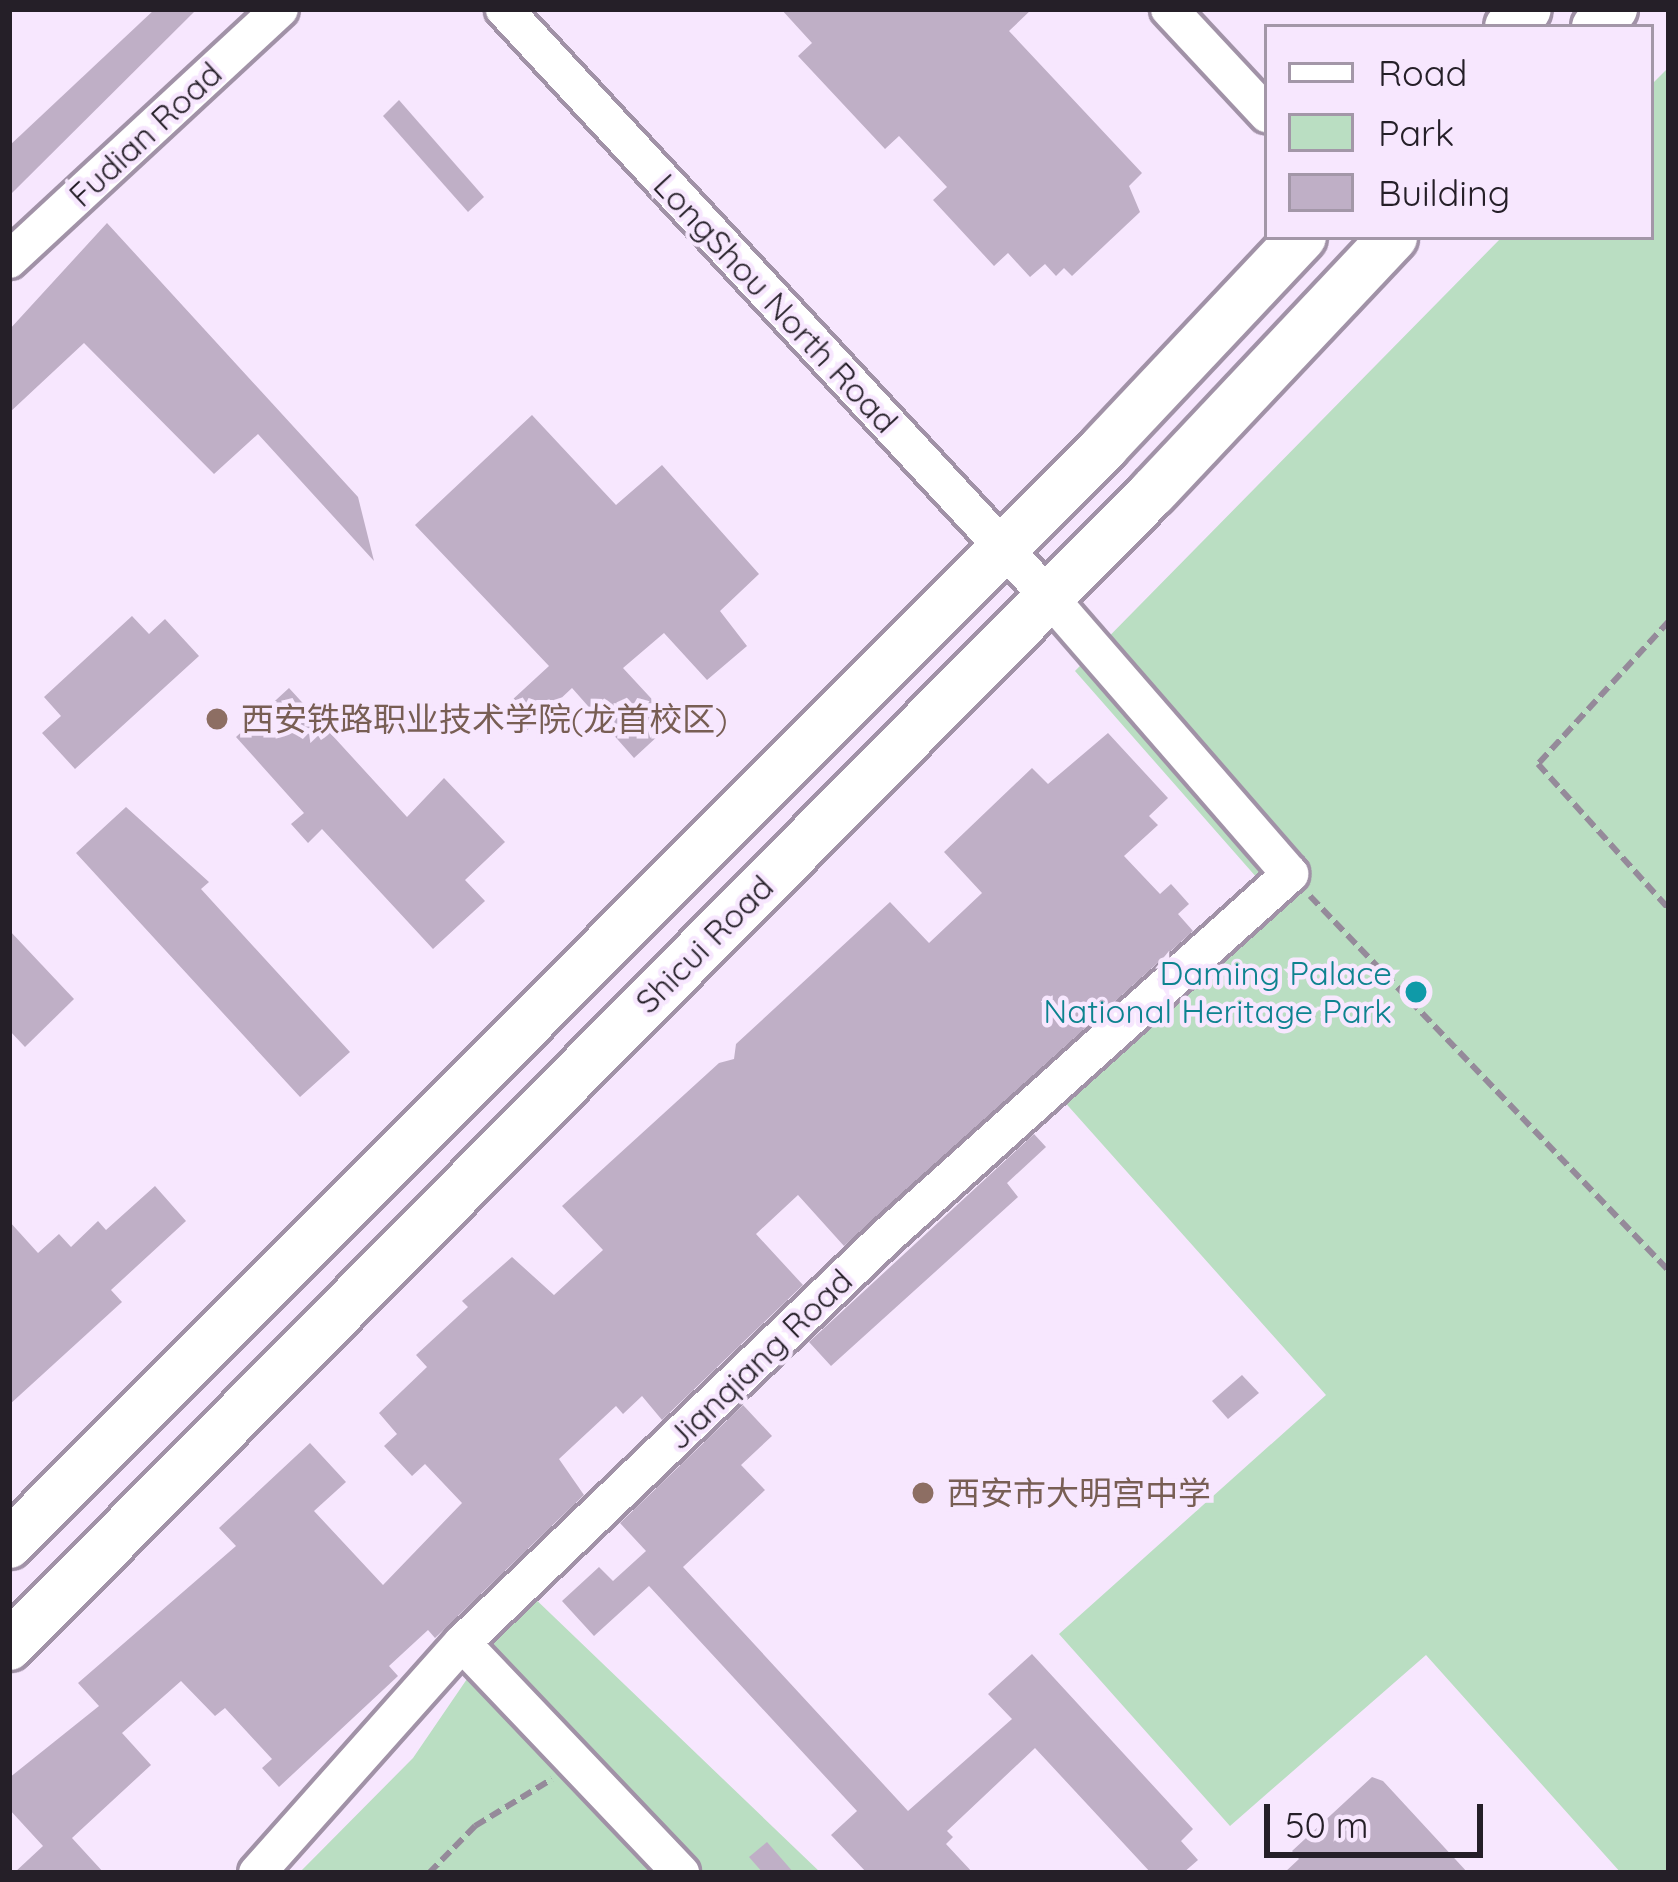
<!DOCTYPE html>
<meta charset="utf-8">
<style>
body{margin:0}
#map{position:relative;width:1678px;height:1882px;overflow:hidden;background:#f7e7fe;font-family:Quicksand,"Noto Sans SC",sans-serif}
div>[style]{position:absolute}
.green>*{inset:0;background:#badec2}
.building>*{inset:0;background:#bfafc6}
.path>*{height:6px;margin-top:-3px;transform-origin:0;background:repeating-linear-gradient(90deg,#958a9a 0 12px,transparent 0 18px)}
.roads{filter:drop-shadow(3px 0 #a192a7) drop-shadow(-3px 0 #a192a7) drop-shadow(0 3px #a192a7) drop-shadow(0 -3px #a192a7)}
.minor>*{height:36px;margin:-18px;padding:0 18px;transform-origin:18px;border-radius:18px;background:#fff}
.major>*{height:48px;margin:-24px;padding:0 24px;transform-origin:24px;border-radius:24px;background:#fff}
.dots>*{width:33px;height:33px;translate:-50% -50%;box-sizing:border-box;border:6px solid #f7e7fe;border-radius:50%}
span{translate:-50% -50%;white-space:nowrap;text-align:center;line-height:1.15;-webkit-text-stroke:9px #f7e7fe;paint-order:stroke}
.street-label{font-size:33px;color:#251f28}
.education-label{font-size:33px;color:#785e54}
.left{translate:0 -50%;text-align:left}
.culture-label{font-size:33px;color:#0d838f}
.right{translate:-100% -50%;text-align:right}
.frame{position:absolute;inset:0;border:12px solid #251f28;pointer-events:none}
.legend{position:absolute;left:1264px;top:24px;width:390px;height:216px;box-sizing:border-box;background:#f7e7fe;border:3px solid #a397a8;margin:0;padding:15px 21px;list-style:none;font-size:36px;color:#251f28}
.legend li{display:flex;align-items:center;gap:24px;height:60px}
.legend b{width:60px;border:3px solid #a397a8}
.scale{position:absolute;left:1264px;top:1804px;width:219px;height:54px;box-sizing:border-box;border:6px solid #251f28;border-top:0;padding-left:15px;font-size:36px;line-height:42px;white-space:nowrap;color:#251f28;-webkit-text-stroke:9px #f7e7fe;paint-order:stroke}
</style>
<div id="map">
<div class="green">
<i style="clip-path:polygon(1669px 67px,1669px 1873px,1621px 1873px,1426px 1655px,1230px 1826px,1059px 1634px,1326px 1395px,1053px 1089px,1272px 895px,1075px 671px,1502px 237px,1651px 237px,1651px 85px)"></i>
<i style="clip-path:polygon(527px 1591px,821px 1873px,299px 1873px,413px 1758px)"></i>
</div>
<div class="building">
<i style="clip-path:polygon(155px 9px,197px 9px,9px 196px,9px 146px)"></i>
<i style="clip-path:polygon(781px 9px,1032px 9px,1009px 31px,1142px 173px,1129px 186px,1140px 212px,1072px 276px,1064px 268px,1056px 276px,1045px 264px,1030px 277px,1008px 253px,994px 266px,933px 200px,947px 187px,899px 136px,885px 149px,798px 56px,812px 43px)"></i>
<i style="clip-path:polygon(399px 100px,484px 197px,468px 212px,383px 116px)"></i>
<i style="clip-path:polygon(107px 223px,358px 497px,374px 561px,258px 434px,214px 474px,84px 343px,9px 413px,9px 330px)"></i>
<i style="clip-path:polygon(532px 415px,616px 505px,662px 465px,759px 574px,720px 611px,747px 646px,707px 680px,664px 633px,623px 668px,673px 722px,634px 758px,572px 688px,522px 735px,500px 711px,549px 666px,415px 525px)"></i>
<i style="clip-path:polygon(132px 616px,149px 634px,165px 619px,199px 656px,75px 769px,42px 733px,61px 716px,44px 697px)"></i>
<i style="clip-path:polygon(289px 688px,407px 817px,444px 778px,505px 842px,465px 880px,485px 901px,433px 949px,322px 829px,308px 843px,291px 824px,304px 813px,236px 737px)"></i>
<i style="clip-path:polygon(1108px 733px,1168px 798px,1149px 816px,1158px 825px,1124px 856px,1160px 894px,1171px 884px,1181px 895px,1189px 904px,1178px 914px,1193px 931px,844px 1246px,798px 1195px,756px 1234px,803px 1285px,662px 1420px,642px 1396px,623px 1414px,616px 1406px,559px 1459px,584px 1495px,435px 1638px,428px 1630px,389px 1666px,398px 1676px,279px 1787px,262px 1768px,272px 1759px,225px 1708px,215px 1716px,181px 1681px,122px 1733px,151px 1765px,72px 1838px,104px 1873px,14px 1873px,43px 1846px,9px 1809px,9px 1778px,99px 1706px,78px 1683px,236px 1546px,219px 1528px,310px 1443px,346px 1482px,314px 1511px,383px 1585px,462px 1503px,425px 1464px,412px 1476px,384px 1446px,397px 1434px,379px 1413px,427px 1367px,416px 1355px,468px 1307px,462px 1301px,512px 1257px,554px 1295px,603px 1250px,562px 1206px,719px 1063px,734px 1059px,736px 1044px,890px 902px,929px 943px,982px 893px,944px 852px,1032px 768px,1048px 784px)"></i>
<i style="clip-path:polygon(126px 807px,209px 882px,201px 889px,350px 1052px,300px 1097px,76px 853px)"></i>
<i style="clip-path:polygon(9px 930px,74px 999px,25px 1047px,9px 1030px)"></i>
<i style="clip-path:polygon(1034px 1134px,1046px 1147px,1007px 1183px,1018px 1197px,831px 1366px,809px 1342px)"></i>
<i style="clip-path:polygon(155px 1186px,186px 1221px,111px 1290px,122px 1302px,9px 1405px,9px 1221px,38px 1253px,59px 1234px,71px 1247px,98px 1221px,106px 1230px)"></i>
<i style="clip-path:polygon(1242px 1375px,1259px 1393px,1228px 1419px,1212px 1401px)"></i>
<i style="clip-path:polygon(743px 1405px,772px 1436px,741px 1465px,765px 1490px,683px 1567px,908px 1811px,1012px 1719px,988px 1694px,1032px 1654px,1193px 1829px,1181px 1841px,1198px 1860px,1183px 1873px,1151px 1873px,1035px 1748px,947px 1831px,953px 1837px,946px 1844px,973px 1873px,867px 1873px,831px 1835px,857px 1811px,649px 1586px,594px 1636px,562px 1601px,599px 1567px,613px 1581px,646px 1551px,620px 1523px)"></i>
<i style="clip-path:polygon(1372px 1777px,1383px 1781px,1468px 1873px,1284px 1873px,1299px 1859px,1292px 1851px)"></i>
<i style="clip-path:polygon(767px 1842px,794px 1873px,763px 1873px,749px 1857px)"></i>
</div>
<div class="path">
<i style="left:1669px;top:621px;width:194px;rotate:132.5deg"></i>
<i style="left:1538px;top:764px;width:195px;rotate:47.9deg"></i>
<i style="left:1310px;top:896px;width:519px;rotate:46.25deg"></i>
<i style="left:429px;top:1873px;width:66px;rotate:-45.6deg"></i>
<i style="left:475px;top:1826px;width:90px;rotate:-31.4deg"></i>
</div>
<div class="roads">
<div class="minor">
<i style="left:1169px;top:9px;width:144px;rotate:47deg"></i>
<i style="left:9px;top:260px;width:369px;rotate:-42.8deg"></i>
<i style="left:462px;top:1643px;width:318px;rotate:46.4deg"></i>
<i style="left:257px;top:1873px;width:308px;rotate:-48.3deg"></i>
<i style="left:462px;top:1643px;width:588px;rotate:-43.76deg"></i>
<i style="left:887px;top:1236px;width:542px;rotate:-41.93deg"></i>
<i style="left:1290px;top:874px;width:367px;rotate:-131deg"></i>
<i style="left:1049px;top:597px;width:802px;rotate:-132.83deg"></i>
</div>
<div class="major">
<i style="left:1509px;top:27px;width:25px;rotate:-45deg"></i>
<i style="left:1596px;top:27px;width:25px;rotate:-47deg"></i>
<i style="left:9px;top:1544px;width:1551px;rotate:-45.05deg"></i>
<i style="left:1105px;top:446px;width:287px;rotate:-46.7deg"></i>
<i style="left:9px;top:1646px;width:1625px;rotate:-45.25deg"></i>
<i style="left:1153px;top:492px;width:350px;rotate:-46.7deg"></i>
</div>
</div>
<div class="dots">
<i style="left:217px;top:719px;background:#8d6e63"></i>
<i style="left:1416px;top:992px;background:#0f9aa8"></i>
<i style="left:923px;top:1493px;background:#8d6e63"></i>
</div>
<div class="street-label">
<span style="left:145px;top:134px;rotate:-43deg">Fudian Road</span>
<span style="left:776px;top:303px;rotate:47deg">LongShou North Road</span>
<span style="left:704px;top:944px;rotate:-45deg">Shicui Road</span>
<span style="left:759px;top:1359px;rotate:-44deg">Jianqiang Road</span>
</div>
<div class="education-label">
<span class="left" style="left:241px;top:719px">西安铁路职业技术学院(龙首校区)</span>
<span class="left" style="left:947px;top:1493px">西安市大明宫中学</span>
</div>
<div class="culture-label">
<span class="right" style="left:1392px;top:992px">Daming Palace<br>National Heritage Park</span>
</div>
<div class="frame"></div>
<ul class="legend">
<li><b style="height:15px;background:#fff"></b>Road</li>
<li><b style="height:33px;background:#badec2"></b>Park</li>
<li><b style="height:33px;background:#bfafc6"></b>Building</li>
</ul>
<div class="scale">50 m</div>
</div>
